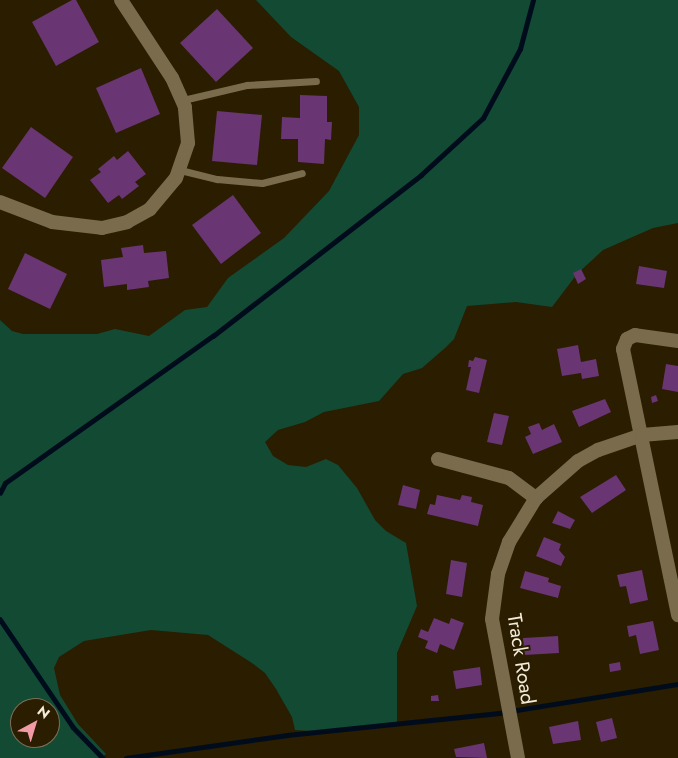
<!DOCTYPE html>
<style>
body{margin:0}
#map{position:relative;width:678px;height:758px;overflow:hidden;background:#2a1d00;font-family:Jost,sans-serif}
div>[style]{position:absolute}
.green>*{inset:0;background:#134a33}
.stream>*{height:4.5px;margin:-2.25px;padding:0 2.25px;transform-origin:2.25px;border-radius:2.25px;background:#000c1c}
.building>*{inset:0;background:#693572}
.service>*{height:7px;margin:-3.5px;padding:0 3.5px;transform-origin:3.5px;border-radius:3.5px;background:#796b4c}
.minor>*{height:14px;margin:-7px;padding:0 7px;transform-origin:7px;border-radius:7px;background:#796b4c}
span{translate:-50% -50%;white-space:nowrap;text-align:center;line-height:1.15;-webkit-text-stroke:4px #2a1d00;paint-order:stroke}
.street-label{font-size:20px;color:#f4eddb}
.north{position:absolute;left:10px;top:698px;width:50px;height:50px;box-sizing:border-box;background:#2a1d00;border:1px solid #7b7058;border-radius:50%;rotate:39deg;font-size:14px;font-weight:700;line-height:20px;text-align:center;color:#f4eddb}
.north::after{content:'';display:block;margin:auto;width:18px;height:22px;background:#f39aa7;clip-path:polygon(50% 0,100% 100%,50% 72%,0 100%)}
</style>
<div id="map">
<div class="green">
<i style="clip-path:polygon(evenodd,256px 0,678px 0,678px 223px,653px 228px,603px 250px,577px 274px,552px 307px,516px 302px,467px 306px,454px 339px,445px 348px,422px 368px,403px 374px,379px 401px,324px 412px,305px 422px,278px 430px,265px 442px,273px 456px,288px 465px,306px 467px,326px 459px,338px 465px,357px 488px,375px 520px,386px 531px,406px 543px,417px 606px,397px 653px,397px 722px,324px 732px,295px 730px,292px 717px,276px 689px,265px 673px,252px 663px,208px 635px,151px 630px,84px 641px,59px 657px,54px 668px,60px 695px,78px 724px,106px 754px,101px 758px,0 758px,0 320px,12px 331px,23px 334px,97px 334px,115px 329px,149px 336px,185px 310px,207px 307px,228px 278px,284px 238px,329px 191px,359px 135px,359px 107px,339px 71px,291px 37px,256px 0,20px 708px,50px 708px,50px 738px,20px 738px,20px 708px)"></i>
</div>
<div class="stream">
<i style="left:0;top:493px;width:11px;rotate:-63deg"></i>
<i style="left:5px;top:483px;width:255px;rotate:-35.3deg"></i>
<i style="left:213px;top:336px;width:263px;rotate:-37.7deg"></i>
<i style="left:421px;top:175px;width:84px;rotate:-42.6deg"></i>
<i style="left:483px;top:118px;width:78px;rotate:-61.8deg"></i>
<i style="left:520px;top:49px;width:51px;rotate:-75.1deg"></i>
<i style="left:0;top:619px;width:130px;rotate:55.9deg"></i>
<i style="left:73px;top:727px;width:43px;rotate:45.9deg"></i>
<i style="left:126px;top:758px;width:163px;rotate:-8.1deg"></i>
<i style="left:287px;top:735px;width:213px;rotate:-5.9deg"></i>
<i style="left:499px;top:713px;width:181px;rotate:-9.2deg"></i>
</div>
<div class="building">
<i style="clip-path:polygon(72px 0,76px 0,99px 42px,56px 66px,32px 22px)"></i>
<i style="clip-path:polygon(217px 9px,253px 48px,216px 82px,180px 43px)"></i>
<i style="clip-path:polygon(141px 68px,160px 114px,116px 133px,96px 88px)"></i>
<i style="clip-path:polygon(300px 95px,327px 96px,327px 122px,332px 122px,331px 140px,325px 139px,324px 164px,298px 162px,298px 139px,281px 139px,282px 117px,300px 118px)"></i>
<i style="clip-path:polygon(217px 111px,262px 115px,257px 165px,212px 161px)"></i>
<i style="clip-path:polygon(31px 127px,73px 157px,45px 198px,2px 168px)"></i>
<i style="clip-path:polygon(128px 151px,146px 174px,135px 182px,139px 186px,122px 199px,119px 195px,108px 203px,90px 180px,101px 172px,98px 169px,114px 156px,117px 160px)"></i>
<i style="clip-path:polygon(233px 195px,261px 233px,221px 264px,192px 225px)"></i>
<i style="clip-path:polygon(143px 245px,144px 253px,166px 251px,169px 278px,148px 281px,149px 287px,127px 290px,127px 284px,104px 287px,101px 260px,123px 257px,121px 248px)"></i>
<i style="clip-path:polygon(25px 253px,67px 274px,50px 309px,8px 289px)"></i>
<i style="clip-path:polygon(639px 266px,667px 271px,664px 288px,636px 284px)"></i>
<i style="clip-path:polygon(581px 269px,586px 279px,578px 284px,573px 273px)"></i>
<i style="clip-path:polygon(578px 345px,581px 362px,596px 359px,599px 376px,582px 379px,581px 373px,562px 376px,557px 349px)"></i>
<i style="clip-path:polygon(475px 357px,487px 360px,479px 393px,466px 390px,471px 367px,468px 367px,469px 360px,473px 361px)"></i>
<i style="clip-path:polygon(666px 364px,678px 366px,678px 392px,662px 389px)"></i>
<i style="clip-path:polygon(656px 395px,658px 401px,652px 403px,651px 397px)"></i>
<i style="clip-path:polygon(605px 399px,611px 412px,579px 427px,572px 411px)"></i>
<i style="clip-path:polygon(494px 413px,509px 416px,502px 445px,487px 442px)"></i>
<i style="clip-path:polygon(539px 423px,542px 430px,554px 424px,562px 442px,533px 454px,525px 437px,531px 434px,528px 427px)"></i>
<i style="clip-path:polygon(616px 475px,626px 490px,592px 513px,580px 497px)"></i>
<i style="clip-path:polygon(403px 485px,420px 490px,416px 509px,398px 505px)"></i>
<i style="clip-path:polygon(437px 495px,460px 500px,462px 495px,472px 497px,471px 502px,483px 505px,478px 526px,427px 514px,430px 504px,435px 505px)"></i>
<i style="clip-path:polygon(558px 511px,575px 520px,570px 529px,552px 523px)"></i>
<i style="clip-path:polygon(544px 537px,561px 544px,559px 550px,565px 557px,561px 566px,536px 556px)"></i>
<i style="clip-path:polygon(451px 560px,467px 563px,462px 597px,446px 594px)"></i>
<i style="clip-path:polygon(642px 570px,648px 600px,630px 604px,626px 586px,620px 587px,617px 575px)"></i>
<i style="clip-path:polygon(525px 571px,549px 578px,548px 582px,561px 586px,558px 598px,520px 588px)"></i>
<i style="clip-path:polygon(434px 618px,449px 624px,451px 618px,464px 623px,454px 650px,440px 644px,437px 653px,425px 648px,428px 641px,418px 637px,421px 629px,428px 632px)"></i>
<i style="clip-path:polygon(653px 621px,659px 650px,640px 654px,636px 635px,629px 637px,627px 626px)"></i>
<i style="clip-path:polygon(558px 636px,559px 653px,524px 655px,523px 638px)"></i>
<i style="clip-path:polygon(620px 662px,621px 670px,610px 672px,609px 664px)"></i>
<i style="clip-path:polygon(480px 667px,482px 685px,456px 689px,453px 671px)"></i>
<i style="clip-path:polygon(438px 695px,439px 701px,431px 701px,431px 696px)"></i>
<i style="clip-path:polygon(612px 718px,617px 738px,601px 742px,596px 722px)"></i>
<i style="clip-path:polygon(578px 721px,581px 740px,553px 744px,549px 727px)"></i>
<i style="clip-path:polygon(484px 743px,487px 758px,456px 757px,454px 749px)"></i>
</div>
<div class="service">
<i style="left:183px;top:100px;width:66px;rotate:-13.2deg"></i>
<i style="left:247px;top:85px;width:69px;rotate:-3.3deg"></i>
<i style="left:180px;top:170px;width:38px;rotate:14deg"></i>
<i style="left:217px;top:179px;width:45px;rotate:5.1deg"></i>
<i style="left:262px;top:183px;width:41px;rotate:-14deg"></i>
</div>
<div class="minor">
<i style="left:0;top:202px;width:56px;rotate:21deg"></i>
<i style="left:52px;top:222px;width:50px;rotate:6.8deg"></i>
<i style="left:102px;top:228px;width:26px;rotate:-13deg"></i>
<i style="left:127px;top:222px;width:26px;rotate:-29deg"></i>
<i style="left:150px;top:209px;width:40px;rotate:-50deg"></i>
<i style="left:176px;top:178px;width:37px;rotate:-71deg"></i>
<i style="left:188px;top:143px;width:36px;rotate:-95deg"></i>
<i style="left:185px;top:107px;width:32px;rotate:-114deg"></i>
<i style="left:172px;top:78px;width:93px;rotate:-123.2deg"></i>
<i style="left:678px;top:341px;width:43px;rotate:-172.1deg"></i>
<i style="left:635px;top:335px;width:9px;rotate:153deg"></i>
<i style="left:627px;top:339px;width:11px;rotate:112deg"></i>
<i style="left:623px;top:349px;width:272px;rotate:78.3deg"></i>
<i style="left:438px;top:459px;width:73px;rotate:15deg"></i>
<i style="left:509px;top:478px;width:34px;rotate:37deg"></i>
<i style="left:518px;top:758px;width:141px;rotate:-100.6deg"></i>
<i style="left:492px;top:619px;width:45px;rotate:-82.4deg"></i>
<i style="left:498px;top:574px;width:34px;rotate:-71deg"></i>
<i style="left:509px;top:542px;width:52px;rotate:-58.5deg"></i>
<i style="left:536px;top:498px;width:56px;rotate:-41.4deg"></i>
<i style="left:578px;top:461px;width:23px;rotate:-29deg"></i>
<i style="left:598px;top:450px;width:46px;rotate:-18.8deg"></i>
<i style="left:642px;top:435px;width:36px;rotate:-5deg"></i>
</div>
<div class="street-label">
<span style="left:521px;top:659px;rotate:81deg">Track Road</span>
</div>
<div class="north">N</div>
</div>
